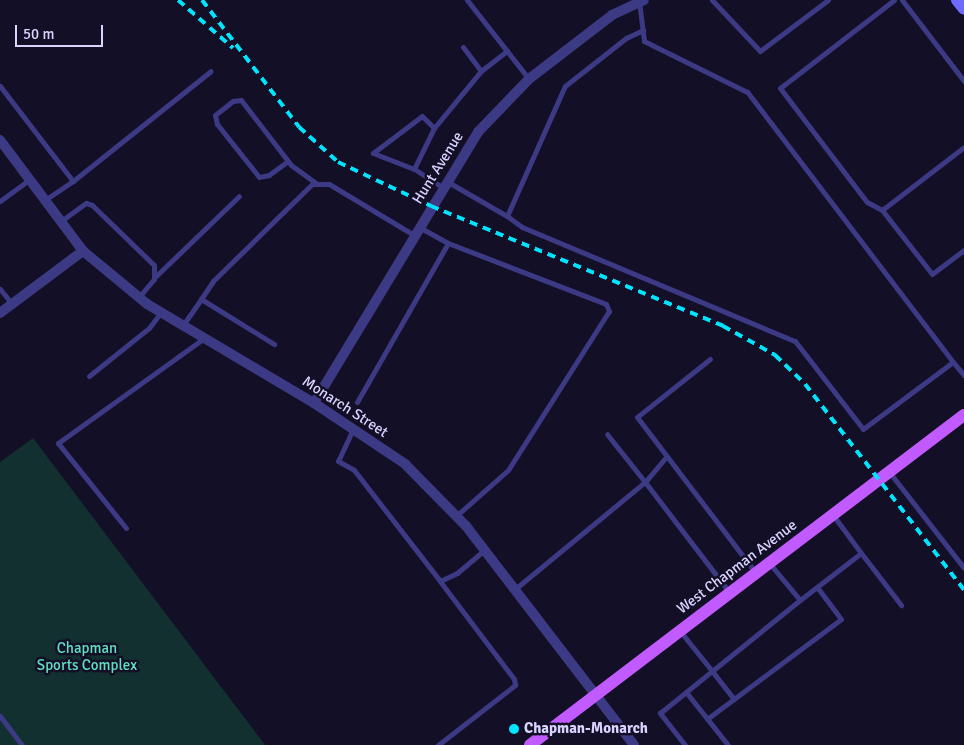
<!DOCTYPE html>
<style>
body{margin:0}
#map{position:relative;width:964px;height:745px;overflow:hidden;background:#130f26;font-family:Signika,sans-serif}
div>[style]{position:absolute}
.green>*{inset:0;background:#12302f}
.lane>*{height:5px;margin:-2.5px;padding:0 2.5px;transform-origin:2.5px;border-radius:2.5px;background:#3d3a85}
.street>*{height:10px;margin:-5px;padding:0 5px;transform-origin:5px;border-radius:5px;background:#3d3a85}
.secondary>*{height:12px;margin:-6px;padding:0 6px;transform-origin:6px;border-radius:6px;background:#6f6bff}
.primary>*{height:12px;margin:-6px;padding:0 6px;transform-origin:6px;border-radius:6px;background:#c25bff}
.rail>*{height:4px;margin-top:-2px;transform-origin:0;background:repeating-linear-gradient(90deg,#00e5ff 0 8px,transparent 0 14px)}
.dots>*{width:14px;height:14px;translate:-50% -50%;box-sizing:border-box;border:2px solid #130f26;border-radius:50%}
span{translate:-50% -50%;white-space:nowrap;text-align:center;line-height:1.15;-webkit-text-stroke:5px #130f26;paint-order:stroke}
.street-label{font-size:15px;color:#d9d4ff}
.park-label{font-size:15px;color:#5fe0c0}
.poi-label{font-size:15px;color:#d9d4ff;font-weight:700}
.left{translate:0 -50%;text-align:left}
.scale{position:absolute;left:15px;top:25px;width:88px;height:22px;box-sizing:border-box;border:2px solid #d9d4ff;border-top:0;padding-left:6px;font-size:15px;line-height:18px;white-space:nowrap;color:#d9d4ff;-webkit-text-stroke:4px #130f26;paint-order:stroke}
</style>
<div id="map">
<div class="green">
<i style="clip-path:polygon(33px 438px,265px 745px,0 745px,0 462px)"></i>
</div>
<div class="lane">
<i style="left:467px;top:0;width:65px;rotate:51.9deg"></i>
<i style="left:712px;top:0;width:70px;rotate:46.7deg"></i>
<i style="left:760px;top:51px;width:85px;rotate:-36.9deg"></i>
<i style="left:894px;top:0;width:144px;rotate:142.3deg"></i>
<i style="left:780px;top:88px;width:143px;rotate:52.7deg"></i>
<i style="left:867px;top:202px;width:17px;rotate:28deg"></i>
<i style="left:882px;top:210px;width:81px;rotate:52deg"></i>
<i style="left:932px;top:274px;width:40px;rotate:-37deg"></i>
<i style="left:902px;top:0;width:102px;rotate:52.6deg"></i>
<i style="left:463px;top:47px;width:30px;rotate:53deg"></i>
<i style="left:0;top:86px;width:120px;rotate:52.5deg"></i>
<i style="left:73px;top:181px;width:34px;rotate:146deg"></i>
<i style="left:288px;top:161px;width:24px;rotate:144deg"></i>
<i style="left:269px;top:175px;width:10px;rotate:169deg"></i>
<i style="left:259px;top:177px;width:68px;rotate:-128.4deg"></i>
<i style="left:217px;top:124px;width:9px;rotate:-103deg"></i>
<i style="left:215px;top:115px;width:23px;rotate:-38deg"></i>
<i style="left:233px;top:101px;width:8px;rotate:-7deg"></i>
<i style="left:241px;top:100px;width:82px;rotate:52.4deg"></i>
<i style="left:291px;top:165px;width:31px;rotate:36deg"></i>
<i style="left:414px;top:169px;width:44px;rotate:-158.7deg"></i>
<i style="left:373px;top:153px;width:61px;rotate:-37.1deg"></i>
<i style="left:422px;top:116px;width:17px;rotate:45deg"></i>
<i style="left:73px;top:181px;width:176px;rotate:-38.6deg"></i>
<i style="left:448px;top:182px;width:68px;rotate:30deg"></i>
<i style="left:507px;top:216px;width:142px;rotate:-66deg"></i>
<i style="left:565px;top:86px;width:78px;rotate:-38.2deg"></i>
<i style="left:626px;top:38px;width:19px;rotate:-25deg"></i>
<i style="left:442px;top:187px;width:33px;rotate:-147deg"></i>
<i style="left:414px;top:169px;width:46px;rotate:-64deg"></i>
<i style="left:434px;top:128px;width:74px;rotate:-50.5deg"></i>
<i style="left:481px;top:71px;width:33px;rotate:-38deg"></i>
<i style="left:507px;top:51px;width:36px;rotate:52deg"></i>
<i style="left:0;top:201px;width:36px;rotate:-36deg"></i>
<i style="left:882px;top:210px;width:103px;rotate:-37.5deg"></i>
<i style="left:507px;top:216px;width:19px;rotate:36deg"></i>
<i style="left:522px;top:227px;width:296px;rotate:22.7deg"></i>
<i style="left:795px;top:341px;width:111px;rotate:52.3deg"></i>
<i style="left:863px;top:429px;width:112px;rotate:-36.7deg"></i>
<i style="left:953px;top:362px;width:340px;rotate:-127.3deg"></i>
<i style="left:747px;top:92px;width:115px;rotate:-153.7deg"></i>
<i style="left:644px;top:41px;width:40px;rotate:-97.1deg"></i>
<i style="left:61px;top:221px;width:31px;rotate:-36deg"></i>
<i style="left:86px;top:203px;width:6px;rotate:18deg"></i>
<i style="left:92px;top:205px;width:86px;rotate:44.1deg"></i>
<i style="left:154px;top:265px;width:14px;rotate:90deg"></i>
<i style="left:154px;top:279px;width:23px;rotate:130deg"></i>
<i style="left:419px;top:227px;width:33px;rotate:29deg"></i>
<i style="left:448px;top:243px;width:169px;rotate:21.1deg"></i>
<i style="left:606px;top:304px;width:8px;rotate:67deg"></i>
<i style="left:609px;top:311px;width:188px;rotate:122.4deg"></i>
<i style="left:508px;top:470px;width:69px;rotate:138.5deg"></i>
<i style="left:156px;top:276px;width:115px;rotate:-43.9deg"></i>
<i style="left:0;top:289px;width:19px;rotate:51deg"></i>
<i style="left:201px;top:299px;width:22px;rotate:-56deg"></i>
<i style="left:213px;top:281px;width:139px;rotate:-44.4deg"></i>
<i style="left:312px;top:184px;width:17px"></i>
<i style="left:329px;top:184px;width:99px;rotate:31deg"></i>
<i style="left:183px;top:325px;width:32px;rotate:-55deg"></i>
<i style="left:201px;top:299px;width:86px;rotate:31.7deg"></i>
<i style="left:710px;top:359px;width:93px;rotate:141.5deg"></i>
<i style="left:637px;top:417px;width:195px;rotate:52.7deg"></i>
<i style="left:953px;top:362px;width:17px;rotate:50deg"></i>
<i style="left:89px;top:376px;width:77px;rotate:-38.7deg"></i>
<i style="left:149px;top:328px;width:20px;rotate:-53deg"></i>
<i style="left:357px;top:402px;width:183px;rotate:-60.2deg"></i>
<i style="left:353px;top:429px;width:35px;rotate:115deg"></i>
<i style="left:338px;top:461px;width:18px;rotate:29deg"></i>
<i style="left:354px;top:470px;width:140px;rotate:52.2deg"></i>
<i style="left:440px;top:581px;width:19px;rotate:-25deg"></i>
<i style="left:457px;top:573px;width:35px;rotate:-40deg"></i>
<i style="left:666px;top:457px;width:33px;rotate:130deg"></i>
<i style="left:645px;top:482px;width:138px;rotate:52.6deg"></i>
<i style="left:890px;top:473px;width:120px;rotate:52.1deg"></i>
<i style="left:126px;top:528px;width:109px;rotate:-128.7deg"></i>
<i style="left:58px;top:443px;width:180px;rotate:-35.7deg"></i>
<i style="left:861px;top:553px;width:66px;rotate:52.4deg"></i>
<i style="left:770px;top:564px;width:47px;rotate:50.2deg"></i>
<i style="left:800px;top:600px;width:77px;rotate:-37.6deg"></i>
<i style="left:861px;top:553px;width:47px;rotate:-126.4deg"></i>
<i style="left:515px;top:589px;width:168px;rotate:-39.5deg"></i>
<i style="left:645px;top:482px;width:61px;rotate:-128.4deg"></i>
<i style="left:680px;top:631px;width:51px;rotate:51.3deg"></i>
<i style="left:712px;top:671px;width:113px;rotate:-38.9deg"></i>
<i style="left:686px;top:692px;width:68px;rotate:51.6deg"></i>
<i style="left:0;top:716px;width:36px;rotate:53deg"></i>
<i style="left:707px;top:719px;width:167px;rotate:-36.7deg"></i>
<i style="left:841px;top:619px;width:40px;rotate:-127deg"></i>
<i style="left:438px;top:745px;width:98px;rotate:-37.9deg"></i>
<i style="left:515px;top:685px;width:6px;rotate:-99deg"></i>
<i style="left:514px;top:679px;width:123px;rotate:-127.1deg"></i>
<i style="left:685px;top:745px;width:41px;rotate:-128deg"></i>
<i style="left:660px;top:713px;width:67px;rotate:-38.9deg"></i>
<i style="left:712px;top:671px;width:36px;rotate:52deg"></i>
</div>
<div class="street">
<i style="left:0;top:140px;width:139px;rotate:53.2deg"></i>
<i style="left:83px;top:251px;width:83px;rotate:39.6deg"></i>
<i style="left:147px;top:304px;width:194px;rotate:30.7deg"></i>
<i style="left:314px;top:403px;width:110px;rotate:33.8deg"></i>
<i style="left:405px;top:464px;width:87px;rotate:45.5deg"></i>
<i style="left:466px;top:526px;width:276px;rotate:52.5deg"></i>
<i style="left:0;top:313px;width:104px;rotate:-36.8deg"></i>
<i style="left:314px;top:403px;width:317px;rotate:-58.8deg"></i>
<i style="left:478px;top:132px;width:74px;rotate:-46.1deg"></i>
<i style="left:529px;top:79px;width:105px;rotate:-37.6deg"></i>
<i style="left:612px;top:15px;width:35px;rotate:-25deg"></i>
</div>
<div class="secondary">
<i style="left:957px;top:0;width:11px;rotate:52deg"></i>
</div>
<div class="primary">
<i style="left:530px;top:745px;width:545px;rotate:-37.25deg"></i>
</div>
<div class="rail">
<i style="left:178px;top:0;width:73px;rotate:41.1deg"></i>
<i style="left:202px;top:0;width:160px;rotate:52.6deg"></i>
<i style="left:299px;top:127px;width:52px;rotate:41.9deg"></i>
<i style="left:338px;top:162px;width:103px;rotate:25.3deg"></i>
<i style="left:431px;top:206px;width:316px;rotate:22.3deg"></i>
<i style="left:723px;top:326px;width:60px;rotate:29.1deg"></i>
<i style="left:775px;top:355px;width:42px;rotate:44deg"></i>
<i style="left:805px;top:384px;width:260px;rotate:52.3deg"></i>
</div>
<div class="dots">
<i style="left:514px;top:729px;background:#00e5ff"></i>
</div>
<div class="street-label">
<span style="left:438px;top:168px;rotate:-58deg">Hunt Avenue</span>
<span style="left:345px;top:407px;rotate:33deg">Monarch Street</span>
<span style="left:737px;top:567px;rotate:-37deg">West Chapman Avenue</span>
</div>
<div class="park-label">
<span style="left:87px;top:657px">Chapman<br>Sports Complex</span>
</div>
<div class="poi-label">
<span class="left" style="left:524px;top:729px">Chapman-Monarch</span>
</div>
<div class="scale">50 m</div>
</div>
